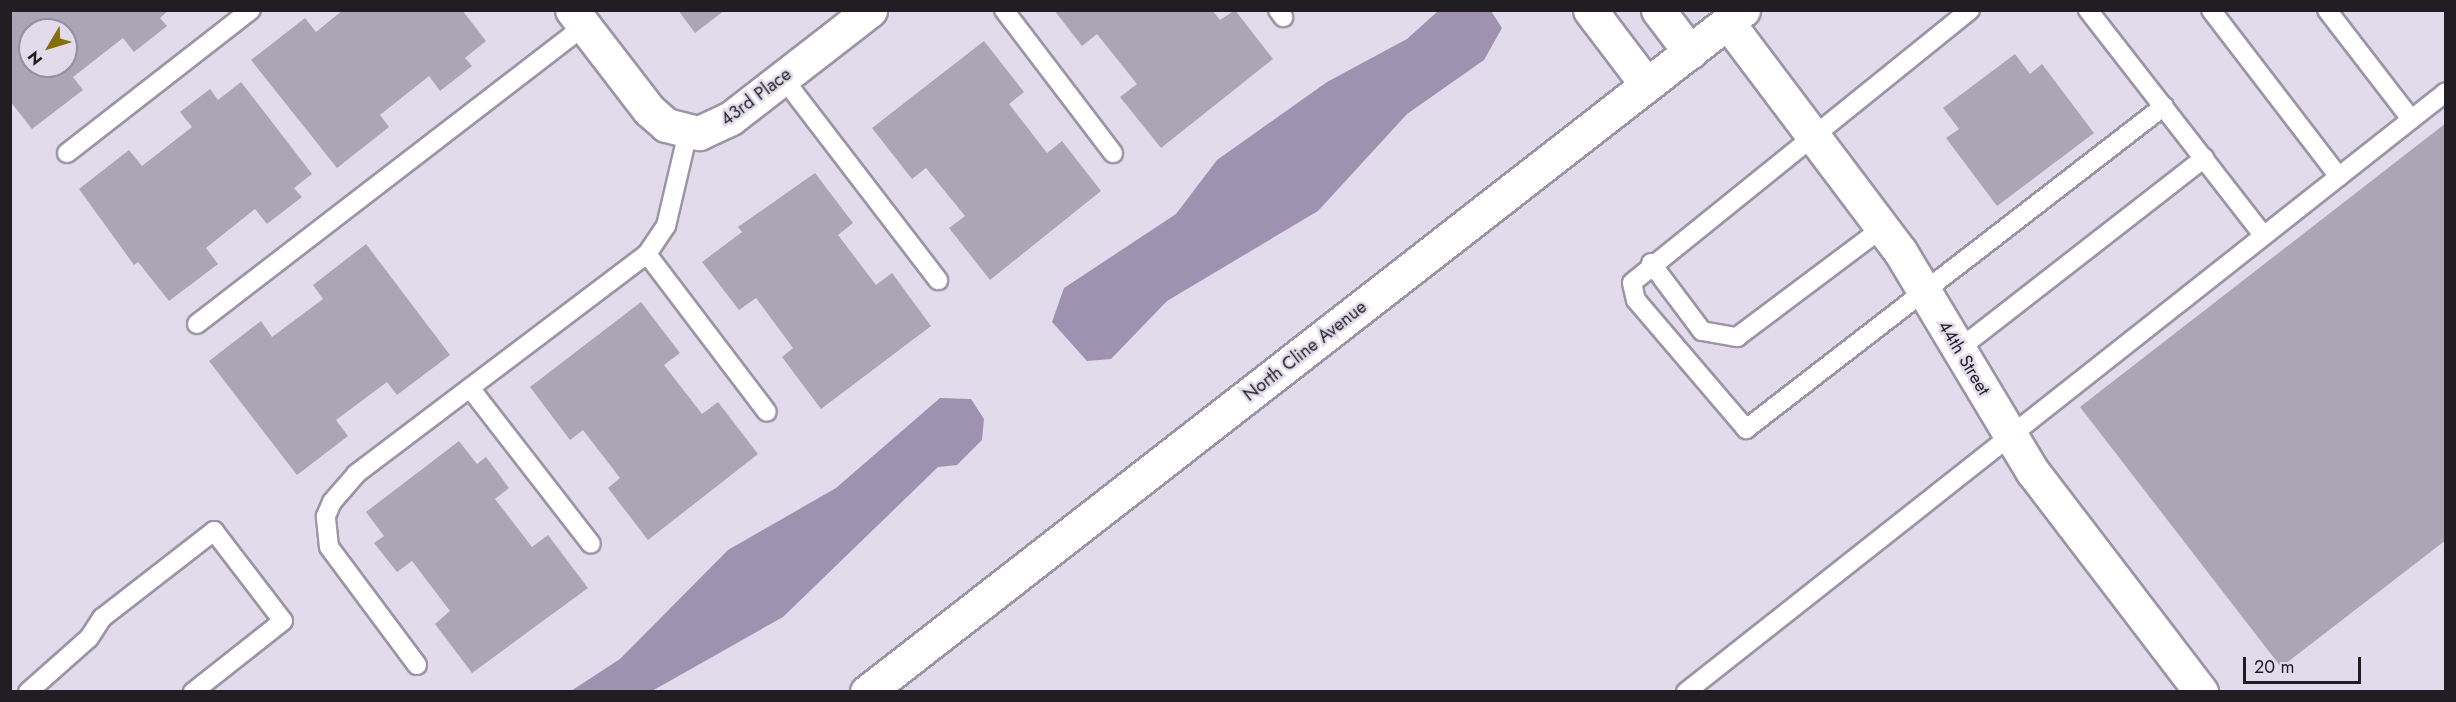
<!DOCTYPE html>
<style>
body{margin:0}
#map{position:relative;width:2456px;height:702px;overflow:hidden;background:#e2dbec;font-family:Jost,sans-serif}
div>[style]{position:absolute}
.water>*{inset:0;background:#9e92b0}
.building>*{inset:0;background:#aba5b5}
.roads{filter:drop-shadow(2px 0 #9c95a6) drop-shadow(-2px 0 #9c95a6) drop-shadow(0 2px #9c95a6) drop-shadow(0 -2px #9c95a6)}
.service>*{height:18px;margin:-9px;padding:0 9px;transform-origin:9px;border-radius:9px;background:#fff}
.minor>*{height:33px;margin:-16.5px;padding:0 16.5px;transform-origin:16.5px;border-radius:16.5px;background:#fff}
.tertiary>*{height:33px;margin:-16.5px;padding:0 16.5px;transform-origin:16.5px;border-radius:16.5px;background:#fff}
span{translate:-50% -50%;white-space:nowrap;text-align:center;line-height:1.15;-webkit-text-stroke:5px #e2dbec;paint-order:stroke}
.street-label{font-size:18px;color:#201d23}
.frame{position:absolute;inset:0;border:12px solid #201d23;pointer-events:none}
.north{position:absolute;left:18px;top:18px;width:60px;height:60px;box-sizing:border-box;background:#e2dbec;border:2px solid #948f9c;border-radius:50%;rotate:232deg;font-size:16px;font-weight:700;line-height:24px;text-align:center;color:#201d23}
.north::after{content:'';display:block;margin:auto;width:21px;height:27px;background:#856e0c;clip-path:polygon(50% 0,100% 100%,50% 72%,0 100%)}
.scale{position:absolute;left:2243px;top:657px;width:118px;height:27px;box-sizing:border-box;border:3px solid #201d23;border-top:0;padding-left:8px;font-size:18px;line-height:21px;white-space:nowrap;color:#201d23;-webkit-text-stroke:4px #e2dbec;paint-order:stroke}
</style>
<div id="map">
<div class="water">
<i style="clip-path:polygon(1438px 11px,1491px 11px,1502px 28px,1484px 60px,1407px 114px,1318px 211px,1167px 301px,1111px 359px,1087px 361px,1052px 322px,1064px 288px,1176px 214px,1217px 160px,1327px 82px,1407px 39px)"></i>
<i style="clip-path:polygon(940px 398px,971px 399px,984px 419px,982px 440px,957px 465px,938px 467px,783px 617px,652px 691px,571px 691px,620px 659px,728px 550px,836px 488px)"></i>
</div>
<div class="building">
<i style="clip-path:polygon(evenodd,10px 10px,169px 10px,160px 18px,167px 26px,134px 52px,123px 38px,73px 77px,83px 90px,32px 129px,10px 101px,10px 10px,30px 30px,66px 30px,66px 66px,30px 66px,30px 30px)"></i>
<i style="clip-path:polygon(343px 10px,462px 10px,486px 41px,465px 58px,472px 66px,440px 91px,429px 76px,380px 115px,389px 127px,337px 168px,251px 60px,305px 18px,316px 32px)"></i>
<i style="clip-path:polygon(678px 10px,725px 10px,695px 33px)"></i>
<i style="clip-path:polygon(1054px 10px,1212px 10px,1220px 20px,1235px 10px,1273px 59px,1161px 148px,1120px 97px,1137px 84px,1097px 34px,1082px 46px)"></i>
<i style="clip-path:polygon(984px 41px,1024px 92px,1009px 104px,1047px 153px,1062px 141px,1101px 191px,990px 280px,949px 228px,965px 216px,926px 168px,912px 179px,872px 128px)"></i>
<i style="clip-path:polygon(2015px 54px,2030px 74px,2042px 64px,2094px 133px,1997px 206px,1946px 138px,1959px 129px,1943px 108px)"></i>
<i style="clip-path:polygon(241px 82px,312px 174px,294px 188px,302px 197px,267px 224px,255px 209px,206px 248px,218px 264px,169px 301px,138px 262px,134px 265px,79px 189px,129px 150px,142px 166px,192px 127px,180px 112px,210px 89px,218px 100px)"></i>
<i style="clip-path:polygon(2446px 123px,2446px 540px,2281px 667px,2080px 407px)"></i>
<i style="clip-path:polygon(815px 173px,853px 223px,838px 235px,876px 285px,892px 273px,931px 326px,821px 409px,782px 357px,793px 348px,756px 298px,739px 310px,702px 262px,742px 232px,738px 227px)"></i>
<i style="clip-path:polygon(366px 244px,450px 355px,397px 395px,387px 382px,336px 420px,348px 436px,297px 475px,209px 361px,261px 321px,272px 337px,323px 299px,313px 285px)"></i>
<i style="clip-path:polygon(641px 302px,680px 353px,664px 365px,702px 414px,718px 402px,758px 454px,648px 540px,608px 488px,620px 478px,583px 430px,570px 440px,530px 387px)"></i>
<i style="clip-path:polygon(459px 441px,477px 464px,486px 457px,509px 488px,495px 499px,532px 547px,548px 535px,588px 588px,472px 673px,435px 624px,450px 611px,412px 561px,397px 572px,374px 543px,384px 536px,366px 512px)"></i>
</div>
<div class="roads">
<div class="service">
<i style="left:1004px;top:10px;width:180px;rotate:52.7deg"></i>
<i style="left:1278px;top:10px;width:9px;rotate:54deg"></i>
<i style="left:1970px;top:10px;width:434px;rotate:141.1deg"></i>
<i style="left:1632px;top:283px;width:17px;rotate:77deg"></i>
<i style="left:1636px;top:300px;width:170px;rotate:49.5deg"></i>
<i style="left:1746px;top:429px;width:528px;rotate:-37.69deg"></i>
<i style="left:2088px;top:10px;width:286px;rotate:52.1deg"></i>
<i style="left:2211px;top:10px;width:210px;rotate:52.5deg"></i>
<i style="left:2327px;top:10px;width:138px;rotate:52.4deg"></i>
<i style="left:783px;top:78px;width:255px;rotate:52.5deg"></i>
<i style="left:67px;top:153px;width:233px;rotate:-37.9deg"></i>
<i style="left:647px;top:254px;width:198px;rotate:52.8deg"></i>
<i style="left:1651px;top:263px;width:85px;rotate:53.1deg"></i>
<i style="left:1702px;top:331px;width:36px;rotate:10deg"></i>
<i style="left:1737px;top:337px;width:181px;rotate:-36.9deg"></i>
<i style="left:197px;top:324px;width:488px;rotate:-37.6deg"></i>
<i style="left:1959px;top:349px;width:311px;rotate:-37.9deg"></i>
<i style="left:470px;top:388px;width:197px;rotate:52.2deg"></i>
<i style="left:417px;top:665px;width:147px;rotate:-126.7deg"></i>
<i style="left:329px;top:547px;width:31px;rotate:-96deg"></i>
<i style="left:326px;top:516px;width:15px;rotate:-67deg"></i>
<i style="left:332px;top:502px;width:37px;rotate:-49deg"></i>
<i style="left:356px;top:474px;width:365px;rotate:-37.1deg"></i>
<i style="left:647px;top:254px;width:34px;rotate:-56deg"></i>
<i style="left:666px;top:226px;width:97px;rotate:-76.8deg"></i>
<i style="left:28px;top:692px;width:81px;rotate:-41.5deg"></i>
<i style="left:89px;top:638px;width:24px;rotate:-57deg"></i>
<i style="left:102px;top:618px;width:142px;rotate:-37.8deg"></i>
<i style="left:214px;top:531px;width:113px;rotate:52.5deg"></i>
<i style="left:283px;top:621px;width:115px;rotate:141.7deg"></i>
<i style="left:1686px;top:692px;width:968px;rotate:-38.29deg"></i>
</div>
<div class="minor">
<i style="left:572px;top:10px;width:126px;rotate:52.4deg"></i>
<i style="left:649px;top:110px;width:23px;rotate:41deg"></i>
<i style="left:666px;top:125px;width:34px;rotate:14deg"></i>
<i style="left:699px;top:133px;width:35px;rotate:-25deg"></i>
<i style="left:731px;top:118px;width:176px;rotate:-37.8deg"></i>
<i style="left:1590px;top:10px;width:94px;rotate:52.8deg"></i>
<i style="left:1658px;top:10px;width:53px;rotate:52.7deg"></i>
<i style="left:1728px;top:23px;width:286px;rotate:53deg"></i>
<i style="left:1900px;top:251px;width:258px;rotate:59deg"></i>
<i style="left:2033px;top:472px;width:277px;rotate:52.6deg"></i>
</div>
<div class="tertiary">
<i style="left:867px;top:692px;width:1110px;rotate:-37.9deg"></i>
</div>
</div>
<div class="street-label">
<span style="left:756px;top:97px;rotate:-37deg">43rd Place</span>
<span style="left:1305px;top:351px;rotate:-38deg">North Cline Avenue</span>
<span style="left:1964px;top:358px;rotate:59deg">44th Street</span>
</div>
<div class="frame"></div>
<div class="north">N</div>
<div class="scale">20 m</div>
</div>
